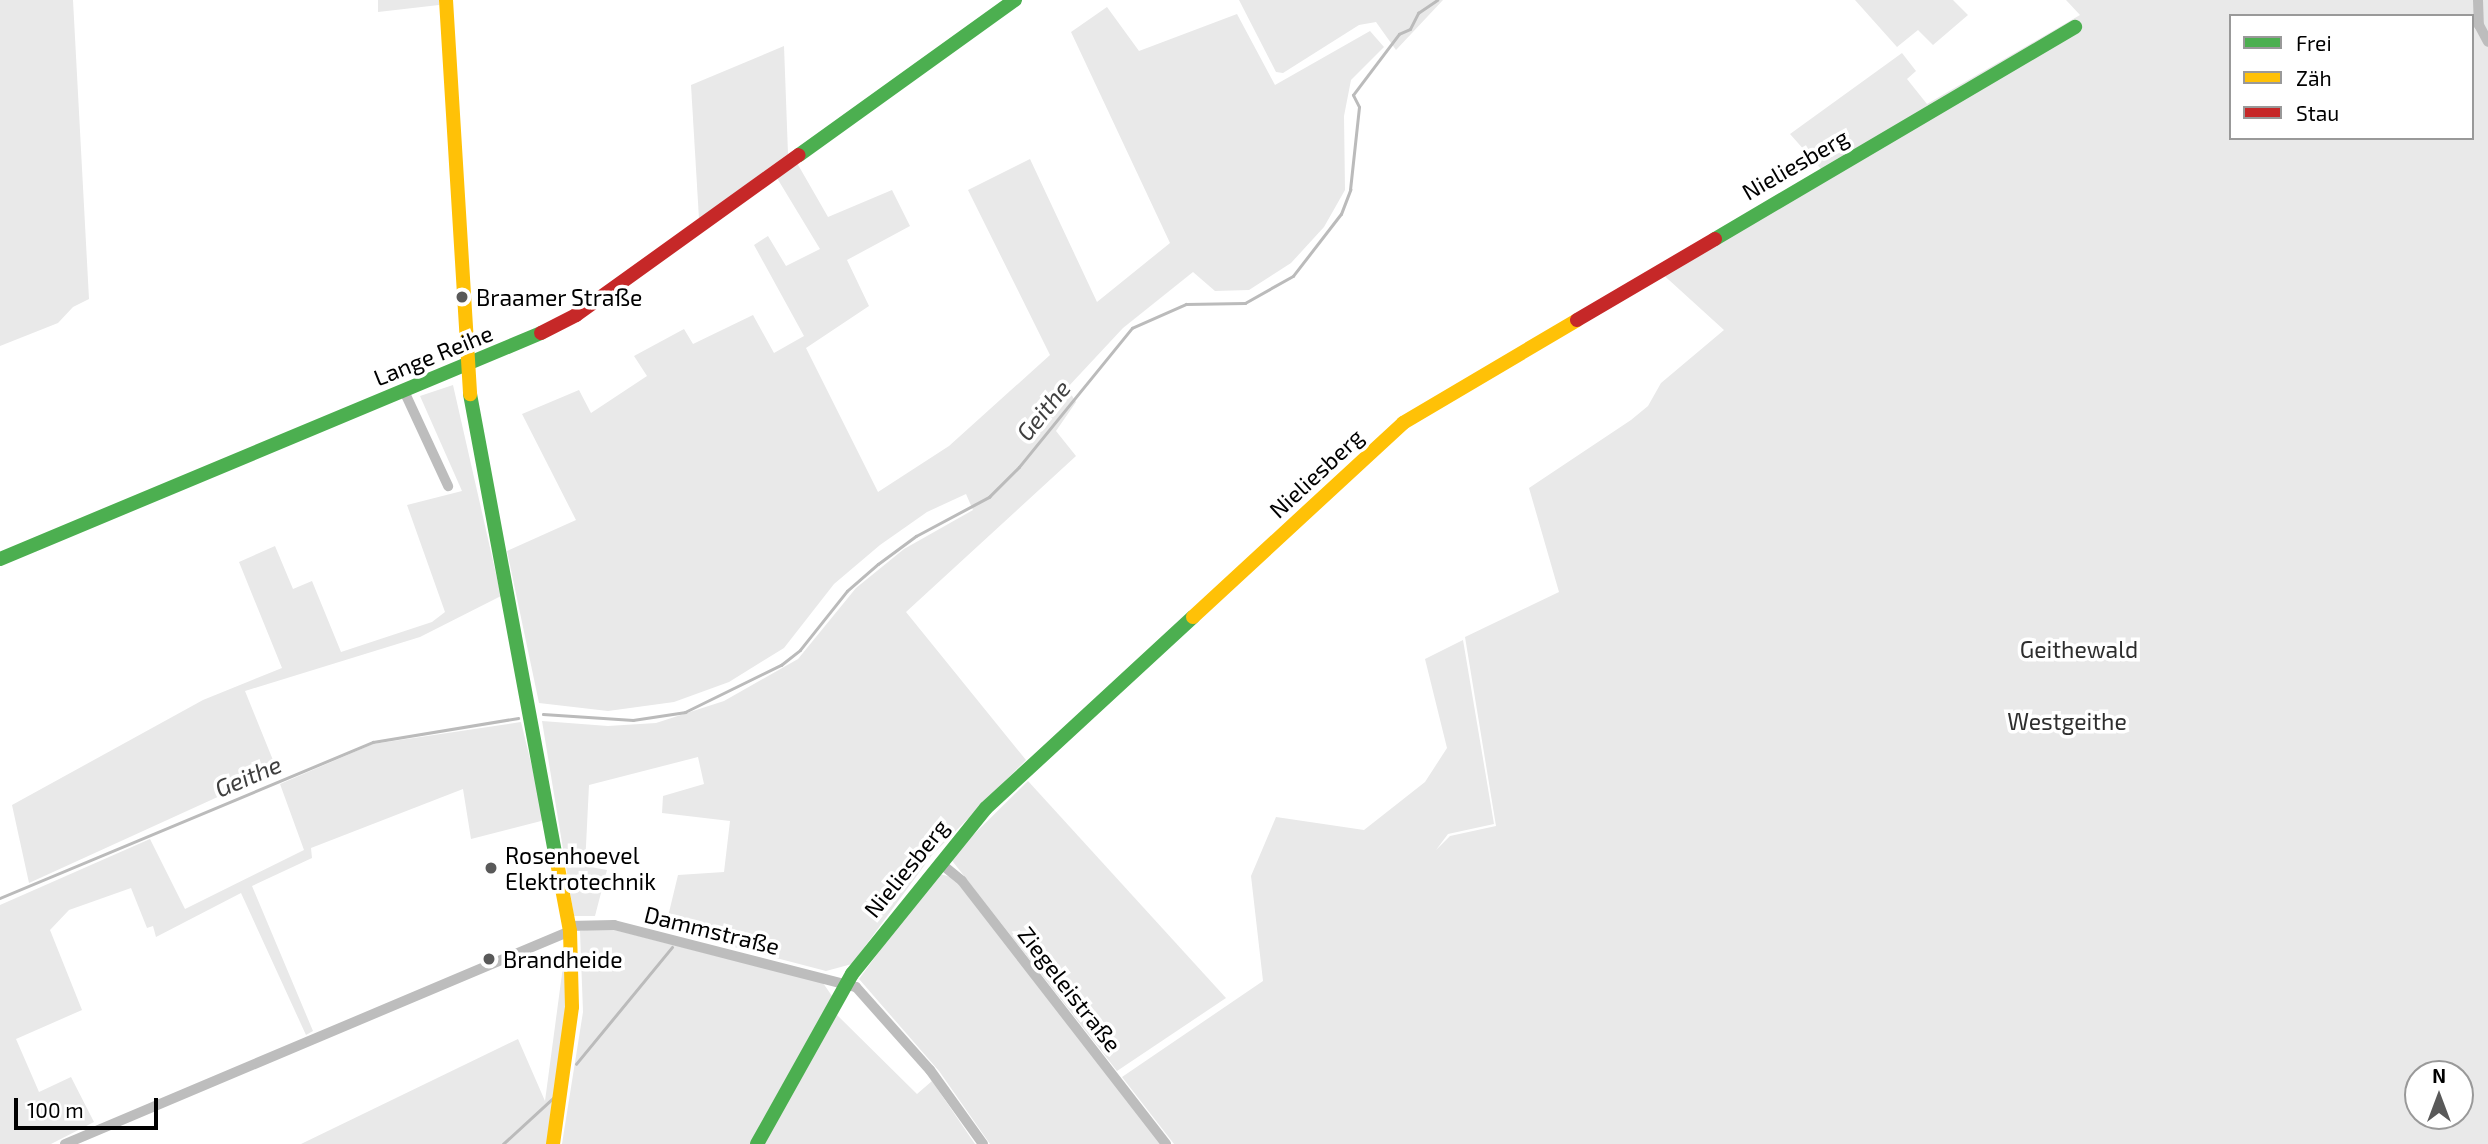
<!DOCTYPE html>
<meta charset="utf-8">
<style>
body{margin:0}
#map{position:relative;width:2488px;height:1144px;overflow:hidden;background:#fff;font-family:"Exo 2",sans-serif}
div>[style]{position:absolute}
.green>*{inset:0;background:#e9e9e9}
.stream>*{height:2.5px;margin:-1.25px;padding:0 1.25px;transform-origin:1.25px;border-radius:1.25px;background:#bbb}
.street>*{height:10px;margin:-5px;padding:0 5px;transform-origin:5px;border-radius:5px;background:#bdbdbd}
.fast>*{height:14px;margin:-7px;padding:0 7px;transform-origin:7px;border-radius:7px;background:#4caf50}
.slow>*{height:14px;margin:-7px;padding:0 7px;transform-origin:7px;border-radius:7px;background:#ffc107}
.jam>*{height:14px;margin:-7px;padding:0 7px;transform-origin:7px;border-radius:7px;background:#c62828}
.dots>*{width:19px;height:19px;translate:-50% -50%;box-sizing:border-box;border:4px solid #fff;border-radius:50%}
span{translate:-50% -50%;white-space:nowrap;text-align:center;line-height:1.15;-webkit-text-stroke:7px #fff;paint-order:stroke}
.street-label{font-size:23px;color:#000}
.poi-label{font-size:23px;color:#000}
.left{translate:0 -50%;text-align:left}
.park-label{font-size:23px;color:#2e2e2e}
.water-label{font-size:24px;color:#3f3f3f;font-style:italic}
.legend{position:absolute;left:2229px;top:14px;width:245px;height:126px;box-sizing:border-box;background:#fff;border:2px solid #999;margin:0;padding:9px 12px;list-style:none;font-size:21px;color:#000}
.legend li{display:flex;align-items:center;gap:14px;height:35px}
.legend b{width:35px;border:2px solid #999}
.north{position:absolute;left:2404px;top:1060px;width:70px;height:70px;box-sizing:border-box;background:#fff;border:2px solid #999;border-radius:50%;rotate:0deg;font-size:19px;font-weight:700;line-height:28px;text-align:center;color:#000}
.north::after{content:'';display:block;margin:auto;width:24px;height:32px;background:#595959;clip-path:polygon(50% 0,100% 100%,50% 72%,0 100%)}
.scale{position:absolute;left:14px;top:1098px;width:144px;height:32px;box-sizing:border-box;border:4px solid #000;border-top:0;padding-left:9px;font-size:21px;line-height:24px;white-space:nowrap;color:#000;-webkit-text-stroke:5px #fff;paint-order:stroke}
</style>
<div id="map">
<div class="green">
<i style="clip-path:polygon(0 0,73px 0,89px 299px,73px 307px,58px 323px,0 346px)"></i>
<i style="clip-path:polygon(378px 0,439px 0,439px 5px,378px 12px)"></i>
<i style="clip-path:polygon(1239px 0,1443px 0,1396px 50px,1376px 22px,1359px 25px,1283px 73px,1276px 72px)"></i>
<i style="clip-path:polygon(1855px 0,1953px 0,1968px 15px,1933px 45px,1918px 30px,1897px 47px)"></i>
<i style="clip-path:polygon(evenodd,2066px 0,2488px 0,2488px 1144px,1174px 1144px,1122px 1077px,1263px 981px,1251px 876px,1276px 817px,1364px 830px,1425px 782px,1447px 748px,1425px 659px,1463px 640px,1494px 824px,1448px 834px,1436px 850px,1450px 836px,1496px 826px,1465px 637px,1559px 592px,1529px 488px,1631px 420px,1648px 406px,1661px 383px,1724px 330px,1658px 270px,1821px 169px,1790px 134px,1902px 53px,1916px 71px,1907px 79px,1927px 104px,2080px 15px,2066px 0,2231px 16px,2472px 16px,2472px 138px,2231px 138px,2231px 16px,2066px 0,2418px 1074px,2460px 1074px,2460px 1116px,2418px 1116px,2418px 1074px)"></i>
<i style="clip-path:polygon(1107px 7px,1139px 51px,1237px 14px,1275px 85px,1370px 31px,1384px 47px,1351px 80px,1344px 116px,1345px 190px,1324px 227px,1291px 263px,1249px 290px,1215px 291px,1193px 272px,1123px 328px,1067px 388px,1076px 402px,1056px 431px,1076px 456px,906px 612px,1026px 760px,932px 855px,852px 964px,826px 971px,665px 929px,678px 875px,724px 872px,730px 821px,662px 813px,663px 796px,704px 784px,698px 757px,589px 785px,585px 866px,607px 870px,595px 916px,574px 916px,542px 721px,608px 726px,656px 723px,724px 701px,798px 659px,856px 588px,904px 549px,973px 510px,966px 494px,927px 512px,880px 545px,834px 584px,784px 648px,729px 682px,674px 702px,608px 711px,539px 703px,507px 551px,576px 520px,522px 414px,579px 390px,591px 413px,647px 376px,634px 356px,684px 329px,693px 344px,753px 315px,774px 353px,804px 336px,754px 245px,768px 236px,786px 266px,820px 249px,777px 178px,797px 163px,828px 217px,892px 190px,910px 226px,847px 260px,869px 306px,806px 348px,878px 492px,949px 446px,1050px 355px,968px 190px,1030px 159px,1097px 302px,1170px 243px,1071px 32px)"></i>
<i style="clip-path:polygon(784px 46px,788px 154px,699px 219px,691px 85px)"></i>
<i style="clip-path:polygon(453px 385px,501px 596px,420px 637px,245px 691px,277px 770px,29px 883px,12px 805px,203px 700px,282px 668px,239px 562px,275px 546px,293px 589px,312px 581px,341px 652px,432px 622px,445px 612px,407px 505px,462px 491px,420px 396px)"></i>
<i style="clip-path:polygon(521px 722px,545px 820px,471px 839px,463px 789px,311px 848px,312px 858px,252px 886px,313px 1031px,306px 1035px,241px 893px,156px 937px,153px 926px,147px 928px,131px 888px,69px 910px,50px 930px,82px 1010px,16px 1039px,39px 1092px,71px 1077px,94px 1122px,51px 1144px,0 1144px,0 905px,150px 839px,185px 909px,304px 850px,280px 784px,373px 744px)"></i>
<i style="clip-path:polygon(1028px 781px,1226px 998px,1117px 1071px,950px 858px)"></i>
<i style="clip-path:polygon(937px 873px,954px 878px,1162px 1144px,990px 1144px,939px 1071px,859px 979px)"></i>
<i style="clip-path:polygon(592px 929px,615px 930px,823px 983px,832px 996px,835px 1013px,917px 1094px,932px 1081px,975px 1144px,562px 1144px,583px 1012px,580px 931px)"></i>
<i style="clip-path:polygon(564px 959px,569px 994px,547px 1144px,301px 1144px,518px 1039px,545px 1101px)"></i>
</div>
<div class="stream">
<i style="left:543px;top:714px;width:90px;rotate:3.8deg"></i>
<i style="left:633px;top:720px;width:53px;rotate:-8.7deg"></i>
<i style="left:685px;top:712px;width:107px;rotate:-26.1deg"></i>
<i style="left:781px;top:665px;width:24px;rotate:-38deg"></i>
<i style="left:800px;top:650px;width:75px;rotate:-51.5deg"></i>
<i style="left:847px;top:591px;width:41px;rotate:-41.1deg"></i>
<i style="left:878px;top:564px;width:47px;rotate:-36.4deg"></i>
<i style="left:916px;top:536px;width:83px;rotate:-28.1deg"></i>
<i style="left:989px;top:497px;width:42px;rotate:-45deg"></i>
<i style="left:1019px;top:467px;width:179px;rotate:-50.9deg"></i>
<i style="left:1132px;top:328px;width:59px;rotate:-24deg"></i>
<i style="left:1186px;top:304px;width:59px;rotate:-1deg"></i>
<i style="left:1245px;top:303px;width:55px;rotate:-29.4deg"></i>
<i style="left:1293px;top:276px;width:78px;rotate:-52.3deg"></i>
<i style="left:1341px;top:214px;width:26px;rotate:-69deg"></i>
<i style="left:1350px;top:190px;width:83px;rotate:-83.8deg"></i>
<i style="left:1359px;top:107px;width:13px;rotate:-117deg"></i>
<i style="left:1353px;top:95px;width:76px;rotate:-53deg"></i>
<i style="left:1399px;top:34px;width:12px;rotate:-24deg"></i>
<i style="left:1410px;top:29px;width:18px;rotate:-63deg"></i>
<i style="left:1418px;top:13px;width:23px;rotate:-34deg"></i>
<i style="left:0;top:898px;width:404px;rotate:-22.7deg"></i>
<i style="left:373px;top:742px;width:147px;rotate:-9.4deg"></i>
<i style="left:576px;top:1064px;width:151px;rotate:-50.6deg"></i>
<i style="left:503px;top:1144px;width:68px;rotate:-42.6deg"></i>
</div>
<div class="street">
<i style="left:2478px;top:0;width:25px;rotate:88deg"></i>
<i style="left:2479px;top:25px;width:19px;rotate:62deg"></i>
<i style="left:404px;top:391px;width:105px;rotate:65.1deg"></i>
<i style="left:940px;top:863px;width:28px;rotate:39deg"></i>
<i style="left:962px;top:881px;width:333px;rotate:52.2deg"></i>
<i style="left:569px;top:926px;width:45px;rotate:-1.3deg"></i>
<i style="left:614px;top:925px;width:250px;rotate:14.4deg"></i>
<i style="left:856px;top:987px;width:111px;rotate:48.3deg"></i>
<i style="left:930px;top:1070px;width:91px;rotate:54.4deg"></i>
<i style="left:65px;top:1144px;width:548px;rotate:-22.87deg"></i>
</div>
<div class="fast">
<i style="left:799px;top:155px;width:266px;rotate:-35.7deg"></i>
<i style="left:1715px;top:239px;width:418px;rotate:-30.5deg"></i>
<i style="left:470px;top:394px;width:471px;rotate:79.5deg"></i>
<i style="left:0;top:559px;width:586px;rotate:-22.67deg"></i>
<i style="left:757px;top:1144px;width:195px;rotate:-60.8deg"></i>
<i style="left:852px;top:974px;width:213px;rotate:-51.1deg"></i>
<i style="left:986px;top:808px;width:282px;rotate:-42.7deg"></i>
</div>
<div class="slow">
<i style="left:446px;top:0;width:395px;rotate:86.5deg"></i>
<i style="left:1193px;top:617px;width:286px;rotate:-42.7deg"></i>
<i style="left:1403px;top:423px;width:202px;rotate:-30.6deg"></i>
<i style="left:553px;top:1144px;width:138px;rotate:-82.1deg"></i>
<i style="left:572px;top:1007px;width:76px;rotate:-91.5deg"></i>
<i style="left:570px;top:931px;width:75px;rotate:-100.7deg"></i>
</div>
<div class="jam">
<i style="left:1577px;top:320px;width:160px;rotate:-30.4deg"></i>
<i style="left:541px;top:333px;width:39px;rotate:-27deg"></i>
<i style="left:576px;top:315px;width:274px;rotate:-35.7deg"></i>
</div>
<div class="dots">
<i style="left:462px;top:297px;background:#595959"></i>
<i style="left:491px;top:868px;background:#595959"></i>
<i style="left:489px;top:959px;background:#595959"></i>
</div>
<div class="street-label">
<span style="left:1795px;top:164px;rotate:-30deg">Nieliesberg</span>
<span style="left:433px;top:355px;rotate:-22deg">Lange Reihe</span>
<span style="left:1316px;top:473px;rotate:-43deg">Nieliesberg</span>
<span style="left:906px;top:868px;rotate:-51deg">Nieliesberg</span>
<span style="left:712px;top:930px;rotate:14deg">Dammstraße</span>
<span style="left:1070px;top:989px;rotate:52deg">Ziegeleistraße</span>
</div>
<div class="poi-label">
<span class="left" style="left:476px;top:297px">Braamer Straße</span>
<span class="left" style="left:505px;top:868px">Rosenhoevel<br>Elektrotechnik</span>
<span class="left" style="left:503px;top:959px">Brandheide</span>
</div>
<div class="park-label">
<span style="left:2079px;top:649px">Geithewald</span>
<span style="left:2067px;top:721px">Westgeithe</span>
</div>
<div class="water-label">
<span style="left:1043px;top:410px;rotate:-51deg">Geithe</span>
<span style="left:248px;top:776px;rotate:-23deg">Geithe</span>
</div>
<ul class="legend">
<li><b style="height:9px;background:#4caf50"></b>Frei</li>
<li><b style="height:9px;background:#ffc107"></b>Zäh</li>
<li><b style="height:9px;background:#c62828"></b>Stau</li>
</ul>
<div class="north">N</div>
<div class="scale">100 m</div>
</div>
